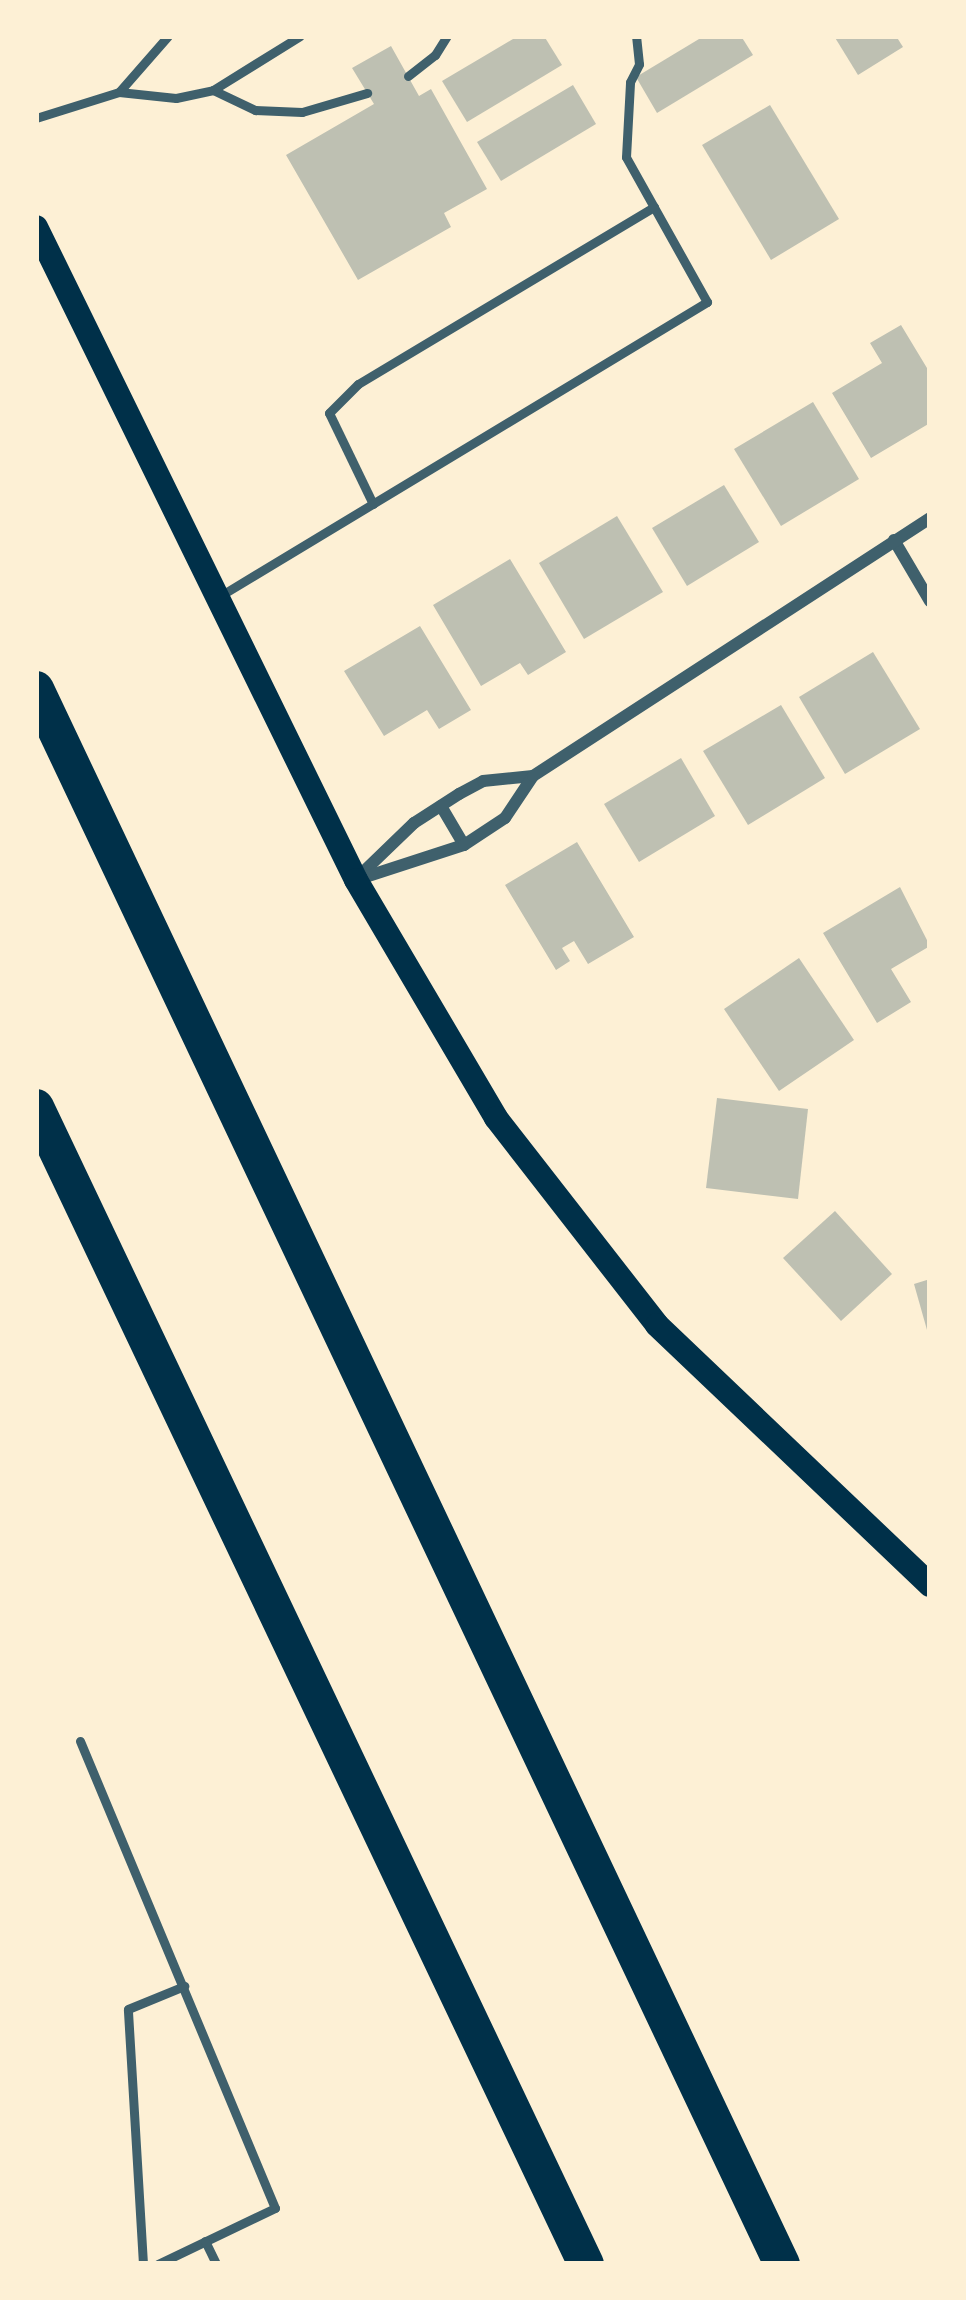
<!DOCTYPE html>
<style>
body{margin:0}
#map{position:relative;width:966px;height:2300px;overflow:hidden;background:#fdf0d5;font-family:Mulish,sans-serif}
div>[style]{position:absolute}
.building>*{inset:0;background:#bec0b2}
.service>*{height:9px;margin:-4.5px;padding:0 4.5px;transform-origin:4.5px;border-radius:4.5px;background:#3f606c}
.minor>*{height:12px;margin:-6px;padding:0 6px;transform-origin:6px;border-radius:6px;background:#3f606c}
.secondary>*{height:24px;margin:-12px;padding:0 12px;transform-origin:12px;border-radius:12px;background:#003049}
.motorway>*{height:36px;margin:-18px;padding:0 18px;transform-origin:18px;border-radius:18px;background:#003049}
span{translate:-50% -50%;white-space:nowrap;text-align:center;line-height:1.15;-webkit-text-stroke:9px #fdf0d5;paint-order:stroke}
.frame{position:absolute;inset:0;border:39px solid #fdf0d5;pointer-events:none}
</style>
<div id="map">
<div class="building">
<i style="clip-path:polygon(518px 36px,544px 36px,562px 65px,467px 122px,442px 81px)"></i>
<i style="clip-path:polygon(704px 36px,741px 36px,753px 55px,657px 113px,636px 77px)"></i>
<i style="clip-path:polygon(834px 36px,896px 36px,903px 47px,858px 75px)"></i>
<i style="clip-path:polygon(391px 46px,419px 96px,431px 89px,487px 189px,444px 213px,451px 227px,358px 280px,286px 155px,374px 104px,352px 68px)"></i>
<i style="clip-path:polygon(573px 85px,596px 124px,501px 181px,477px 142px)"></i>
<i style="clip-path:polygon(770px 105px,839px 219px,771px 260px,702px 145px)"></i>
<i style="clip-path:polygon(901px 325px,930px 373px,930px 423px,871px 458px,832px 393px,882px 363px,870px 343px)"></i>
<i style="clip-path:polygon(813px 402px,859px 479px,781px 526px,734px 449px)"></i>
<i style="clip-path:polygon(724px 485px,759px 542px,687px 586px,652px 528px)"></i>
<i style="clip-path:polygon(617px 516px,663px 592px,584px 639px,539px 563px)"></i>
<i style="clip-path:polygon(510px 559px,566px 652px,528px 675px,520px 663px,481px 686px,433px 605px)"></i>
<i style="clip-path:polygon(420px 626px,471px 710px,439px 729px,427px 710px,384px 736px,344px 671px)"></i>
<i style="clip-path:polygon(873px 652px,920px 729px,845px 774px,799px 697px)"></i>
<i style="clip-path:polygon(781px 705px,825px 778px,748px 825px,703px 751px)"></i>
<i style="clip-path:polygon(681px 758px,715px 816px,639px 862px,604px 804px)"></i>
<i style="clip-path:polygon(577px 842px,634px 937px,588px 964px,574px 941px,562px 948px,570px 961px,556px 970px,505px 885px)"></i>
<i style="clip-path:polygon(900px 887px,930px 946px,891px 969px,911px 1002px,877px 1023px,823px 933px)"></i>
<i style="clip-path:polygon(799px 958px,854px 1040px,779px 1091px,724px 1009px)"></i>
<i style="clip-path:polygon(717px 1098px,808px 1109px,798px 1199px,706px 1188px)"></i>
<i style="clip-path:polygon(835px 1211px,892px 1274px,841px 1321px,783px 1258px)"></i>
<i style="clip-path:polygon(930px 1279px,930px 1336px,929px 1337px,914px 1284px)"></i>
</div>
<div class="service">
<i style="left:408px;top:76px;width:34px;rotate:-38deg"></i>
<i style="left:435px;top:55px;width:22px;rotate:-58deg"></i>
<i style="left:213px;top:90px;width:47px;rotate:25.5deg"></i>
<i style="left:255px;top:110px;width:47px;rotate:2.4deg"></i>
<i style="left:302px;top:112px;width:68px;rotate:-16.3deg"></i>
<i style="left:119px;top:92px;width:74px;rotate:-48.8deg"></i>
<i style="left:36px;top:118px;width:87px;rotate:-17.4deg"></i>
<i style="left:119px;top:92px;width:57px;rotate:6deg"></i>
<i style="left:176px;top:98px;width:38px;rotate:-12deg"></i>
<i style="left:213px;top:90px;width:102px;rotate:-31.8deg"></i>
<i style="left:373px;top:504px;width:101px;rotate:-115.8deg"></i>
<i style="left:329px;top:413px;width:41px;rotate:-45deg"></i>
<i style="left:358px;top:384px;width:345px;rotate:-30.9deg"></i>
<i style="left:220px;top:596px;width:569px;rotate:-31.12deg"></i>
<i style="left:707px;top:302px;width:166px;rotate:-119.2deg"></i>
<i style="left:626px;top:157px;width:75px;rotate:-86.9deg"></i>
<i style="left:630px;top:82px;width:20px;rotate:-63deg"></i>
<i style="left:639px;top:64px;width:28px;rotate:-96deg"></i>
<i style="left:80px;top:1741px;width:506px;rotate:67.34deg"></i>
<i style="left:275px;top:2208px;width:130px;rotate:154.4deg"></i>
<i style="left:205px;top:2241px;width:25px;rotate:64deg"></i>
<i style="left:143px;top:2264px;width:255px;rotate:-93.4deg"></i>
<i style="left:128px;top:2009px;width:61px;rotate:-22.3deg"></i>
</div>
<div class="minor">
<i style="left:894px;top:540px;width:71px;rotate:59.5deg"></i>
<i style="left:441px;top:806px;width:45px;rotate:59.5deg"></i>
<i style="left:358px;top:877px;width:78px;rotate:-44deg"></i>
<i style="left:414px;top:823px;width:54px;rotate:-32.8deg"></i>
<i style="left:459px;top:794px;width:27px;rotate:-28deg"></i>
<i style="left:483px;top:781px;width:50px;rotate:-5.7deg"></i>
<i style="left:356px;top:880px;width:114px;rotate:-18deg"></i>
<i style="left:464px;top:845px;width:49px;rotate:-33.4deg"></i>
<i style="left:505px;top:818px;width:50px;rotate:-56.3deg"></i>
<i style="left:533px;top:776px;width:473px;rotate:-33deg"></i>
</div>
<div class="secondary">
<i style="left:36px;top:227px;width:727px;rotate:63.89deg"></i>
<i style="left:356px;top:880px;width:276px;rotate:59.5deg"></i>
<i style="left:496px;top:1118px;width:262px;rotate:52.1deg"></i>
<i style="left:657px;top:1325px;width:377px;rotate:43.6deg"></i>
</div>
<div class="motorway">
<i style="left:36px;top:689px;width:1743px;rotate:64.66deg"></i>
<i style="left:36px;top:1107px;width:1281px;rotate:64.58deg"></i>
</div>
<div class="frame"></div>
</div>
